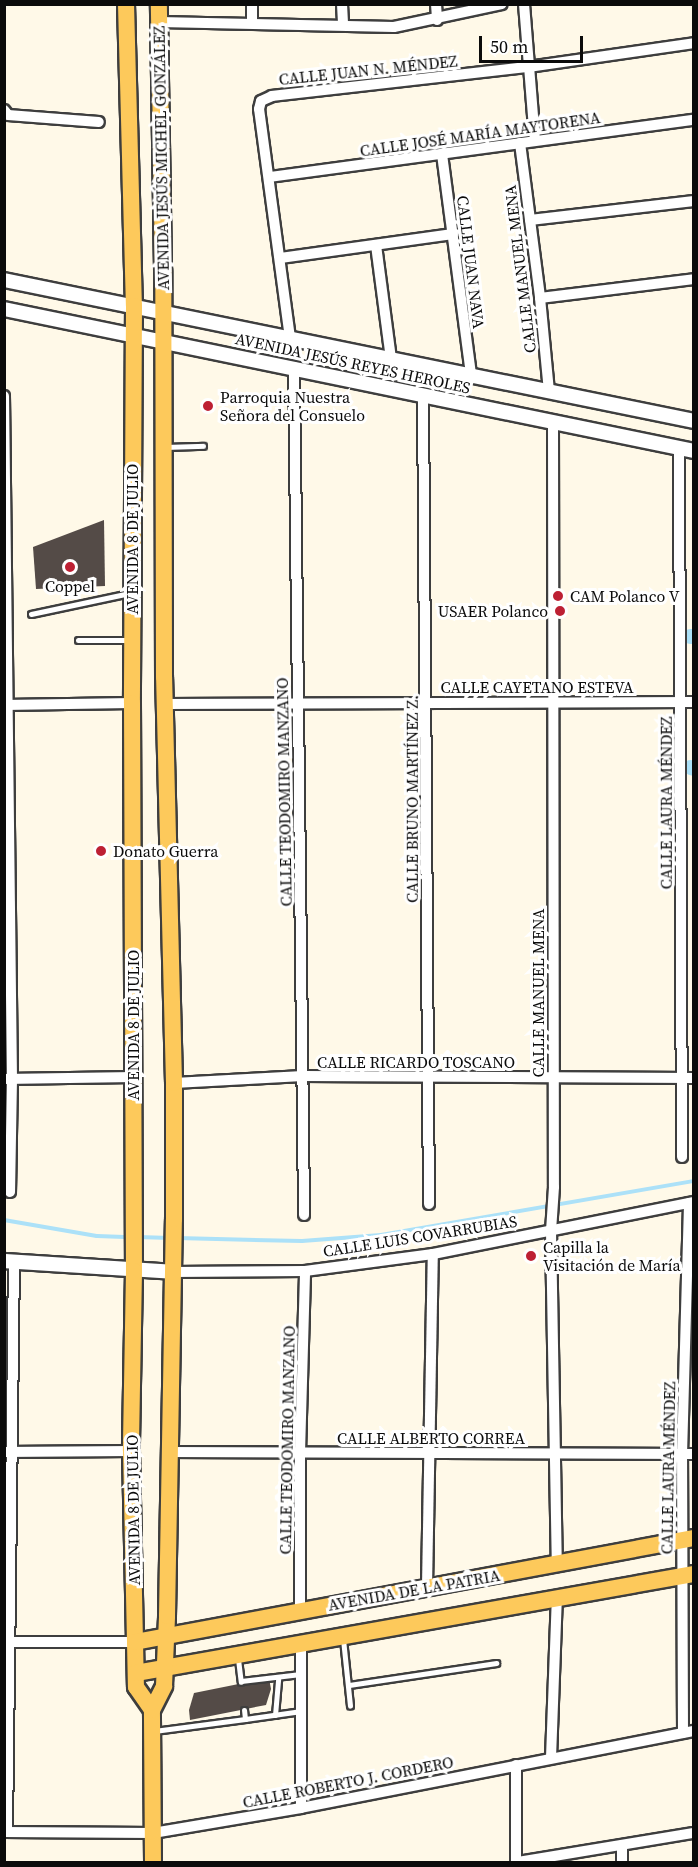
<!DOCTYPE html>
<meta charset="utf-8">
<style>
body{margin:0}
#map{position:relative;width:698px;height:1867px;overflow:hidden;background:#fff9e8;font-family:"Source Serif 4",serif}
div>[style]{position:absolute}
.stream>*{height:4px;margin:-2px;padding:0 2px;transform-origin:2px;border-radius:2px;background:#ace1f8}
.canal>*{height:15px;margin:-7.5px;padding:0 7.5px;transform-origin:7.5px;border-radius:7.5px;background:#ace1f8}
.building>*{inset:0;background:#544b47}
.roads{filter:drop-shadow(2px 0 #3e3e3e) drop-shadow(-2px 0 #3e3e3e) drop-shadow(0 2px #3e3e3e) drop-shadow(0 -2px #3e3e3e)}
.service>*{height:5px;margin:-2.5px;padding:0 2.5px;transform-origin:2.5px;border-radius:2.5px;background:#fff}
.minor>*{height:10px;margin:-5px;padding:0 5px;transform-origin:5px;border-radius:5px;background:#fff}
.tertiary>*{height:14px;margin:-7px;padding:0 7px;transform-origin:7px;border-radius:7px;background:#fff}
.primary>*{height:16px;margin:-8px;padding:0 8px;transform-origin:8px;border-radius:8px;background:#fdc95b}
.dots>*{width:16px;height:16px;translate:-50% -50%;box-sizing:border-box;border:3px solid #fff;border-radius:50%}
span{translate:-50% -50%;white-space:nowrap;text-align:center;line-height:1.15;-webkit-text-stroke:6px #fff;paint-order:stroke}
.street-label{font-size:16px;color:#0b0b0b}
.poi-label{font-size:16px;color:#0b0b0b}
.left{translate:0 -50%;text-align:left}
.right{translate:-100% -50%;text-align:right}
.frame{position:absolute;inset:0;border:6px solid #0b0b0b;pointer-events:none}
.scale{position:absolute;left:479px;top:36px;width:104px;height:27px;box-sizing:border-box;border:3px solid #0b0b0b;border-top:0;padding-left:8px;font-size:18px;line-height:21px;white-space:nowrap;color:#0b0b0b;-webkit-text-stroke:4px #fff;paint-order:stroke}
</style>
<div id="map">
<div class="stream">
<i style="left:4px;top:1220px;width:94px;rotate:9.8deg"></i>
<i style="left:97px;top:1236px;width:34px;rotate:2deg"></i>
<i style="left:138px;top:1237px;width:32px;rotate:2deg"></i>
<i style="left:177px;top:1238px;width:125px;rotate:1.4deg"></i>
<i style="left:302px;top:1241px;width:79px;rotate:-4.3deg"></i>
<i style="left:381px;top:1235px;width:318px;rotate:-9.8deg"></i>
</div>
<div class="canal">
<i style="left:690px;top:636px;width:4px"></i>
<i style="left:690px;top:767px;width:4px;rotate:14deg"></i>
</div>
<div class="building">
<i style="clip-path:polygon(104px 520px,105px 586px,36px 589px,33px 547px)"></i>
<i style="clip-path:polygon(269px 1678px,271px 1689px,266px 1705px,190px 1720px,189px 1710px,194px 1693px)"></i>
</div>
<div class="roads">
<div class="service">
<i style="left:167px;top:447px;width:36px;rotate:-2deg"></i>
<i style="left:31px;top:614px;width:101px;rotate:-12deg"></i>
<i style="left:78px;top:640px;width:52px"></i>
<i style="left:343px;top:1639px;width:67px;rotate:84deg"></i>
<i style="left:238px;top:1659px;width:23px;rotate:83deg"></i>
<i style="left:241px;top:1681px;width:60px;rotate:-6.7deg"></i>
<i style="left:349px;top:1685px;width:149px;rotate:-8.5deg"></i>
<i style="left:275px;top:1715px;width:38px;rotate:-85deg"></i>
<i style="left:245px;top:1719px;width:57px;rotate:-8.1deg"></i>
<i style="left:154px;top:1731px;width:92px;rotate:-7.5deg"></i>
<i style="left:245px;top:1719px;width:9px;rotate:-96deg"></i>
</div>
<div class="minor">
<i style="left:252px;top:4px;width:19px;rotate:90deg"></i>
<i style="left:342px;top:4px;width:21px;rotate:87deg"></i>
<i style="left:436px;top:4px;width:16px;rotate:86deg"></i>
<i style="left:524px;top:4px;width:137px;rotate:85.4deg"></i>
<i style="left:159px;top:22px;width:235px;rotate:1.2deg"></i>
<i style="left:394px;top:27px;width:110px;rotate:-12deg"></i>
<i style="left:4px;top:110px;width:6px;rotate:51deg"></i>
<i style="left:8px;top:115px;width:91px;rotate:4.4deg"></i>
<i style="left:520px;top:143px;width:156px;rotate:82.6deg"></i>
<i style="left:540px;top:298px;width:93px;rotate:84.5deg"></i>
<i style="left:442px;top:154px;width:223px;rotate:82.5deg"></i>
<i style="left:270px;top:177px;width:428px;rotate:-7.7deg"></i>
<i style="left:530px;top:220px;width:165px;rotate:-6.6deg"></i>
<i style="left:376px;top:245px;width:115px;rotate:82.5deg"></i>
<i style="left:280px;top:258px;width:175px;rotate:-7.9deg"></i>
<i style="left:540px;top:298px;width:155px;rotate:-7deg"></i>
<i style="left:290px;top:338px;width:231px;rotate:-97.7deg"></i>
<i style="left:259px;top:109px;width:8px;rotate:-76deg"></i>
<i style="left:261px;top:101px;width:12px;rotate:-24deg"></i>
<i style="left:272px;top:96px;width:258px;rotate:-6.5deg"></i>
<i style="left:528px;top:67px;width:168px;rotate:-8.2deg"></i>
<i style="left:294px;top:367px;width:848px;rotate:89.32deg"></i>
<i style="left:423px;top:394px;width:810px;rotate:89.58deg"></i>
<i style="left:4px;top:396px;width:683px;rotate:89.33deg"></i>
<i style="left:12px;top:1079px;width:113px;rotate:91deg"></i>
<i style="left:553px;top:422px;width:765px;rotate:89.93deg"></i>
<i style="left:554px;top:1187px;width:44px;rotate:93.9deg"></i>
<i style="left:551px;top:1231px;width:332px;rotate:89deg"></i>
<i style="left:679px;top:448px;width:709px;rotate:89.76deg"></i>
<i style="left:165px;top:704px;width:529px;rotate:-0.22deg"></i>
<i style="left:4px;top:705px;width:128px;rotate:-0.9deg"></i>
<i style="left:4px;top:1079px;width:130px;rotate:-0.9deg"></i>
<i style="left:174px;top:1083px;width:129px;rotate:-3.1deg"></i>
<i style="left:303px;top:1076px;width:391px;rotate:0.3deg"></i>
<i style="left:173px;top:1272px;width:132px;rotate:-0.4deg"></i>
<i style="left:305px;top:1271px;width:129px;rotate:-7.6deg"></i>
<i style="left:433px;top:1254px;width:265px;rotate:-11.3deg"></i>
<i style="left:4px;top:1452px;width:127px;rotate:-0.5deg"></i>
<i style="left:168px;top:1452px;width:526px;rotate:0.22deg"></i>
<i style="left:427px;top:1587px;width:333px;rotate:-89deg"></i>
<i style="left:300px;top:1611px;width:158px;rotate:-90deg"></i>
<i style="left:300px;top:1453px;width:182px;rotate:-88.4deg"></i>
<i style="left:4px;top:1642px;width:131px"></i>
<i style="left:301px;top:1646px;width:162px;rotate:90deg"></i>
<i style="left:683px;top:1733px;width:278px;rotate:-90.2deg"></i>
<i style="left:682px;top:1455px;width:252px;rotate:-88.4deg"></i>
<i style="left:551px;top:1758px;width:160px;rotate:-87.9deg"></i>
<i style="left:516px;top:1765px;width:97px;rotate:90deg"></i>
<i style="left:4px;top:1832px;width:149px;rotate:0.4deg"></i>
<i style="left:153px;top:1833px;width:150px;rotate:-9.6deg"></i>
<i style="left:301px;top:1808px;width:400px;rotate:-11.1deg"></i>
<i style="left:7px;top:1832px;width:570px;rotate:-89.3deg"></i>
<i style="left:622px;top:1845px;width:17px;rotate:90deg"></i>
<i style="left:518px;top:1862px;width:178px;rotate:-9.4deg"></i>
</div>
<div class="tertiary">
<i style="left:4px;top:280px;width:704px;rotate:11.55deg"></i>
<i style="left:4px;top:309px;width:704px;rotate:11.63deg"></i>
<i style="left:4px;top:1261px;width:169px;rotate:3.7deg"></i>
</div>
<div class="primary">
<i style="left:126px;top:4px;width:302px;rotate:88.5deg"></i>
<i style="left:134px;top:306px;width:397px;rotate:90.3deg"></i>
<i style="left:132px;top:703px;width:568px;rotate:89.8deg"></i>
<i style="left:134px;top:1271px;width:180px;rotate:91deg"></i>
<i style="left:131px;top:1451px;width:236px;rotate:88.8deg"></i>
<i style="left:136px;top:1687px;width:28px;rotate:55deg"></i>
<i style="left:135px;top:1642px;width:569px;rotate:-10.54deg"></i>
<i style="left:136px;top:1673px;width:567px;rotate:-10.06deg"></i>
<i style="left:153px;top:1862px;width:152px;rotate:-90.4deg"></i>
<i style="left:152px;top:1710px;width:27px;rotate:-63deg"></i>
<i style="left:164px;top:1686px;width:70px;rotate:-87.5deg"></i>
<i style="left:167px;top:1616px;width:397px;rotate:-89deg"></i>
<i style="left:174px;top:1219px;width:136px;rotate:-90deg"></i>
<i style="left:174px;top:1083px;width:406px;rotate:-91.4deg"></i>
<i style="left:164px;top:677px;width:408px;rotate:-90.1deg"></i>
<i style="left:163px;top:269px;width:265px;rotate:-90.9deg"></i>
</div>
</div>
<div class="dots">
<i style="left:208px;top:406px;background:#bd2033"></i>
<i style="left:70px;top:567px;background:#bd2033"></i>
<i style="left:558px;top:596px;background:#bd2033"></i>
<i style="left:560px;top:611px;background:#bd2033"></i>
<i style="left:101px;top:851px;background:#bd2033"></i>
<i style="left:531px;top:1256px;background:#bd2033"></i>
</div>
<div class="street-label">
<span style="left:368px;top:70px;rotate:-6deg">CALLE JUAN N. MÉNDEZ</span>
<span style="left:480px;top:134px;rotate:-8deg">CALLE JOSÉ MARÍA MAYTORENA</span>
<span style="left:161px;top:158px;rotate:-91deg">AVENIDA JESÚS MICHEL GONZÁLEZ</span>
<span style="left:471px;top:262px;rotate:83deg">CALLE JUAN NAVA</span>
<span style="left:520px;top:269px;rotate:-97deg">CALLE MANUEL MENA</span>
<span style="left:353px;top:363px;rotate:12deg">AVENIDA JESÚS REYES HEROLES</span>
<span style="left:132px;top:539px;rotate:-90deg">AVENIDA 8 DE JULIO</span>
<span style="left:537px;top:687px">CALLE CAYETANO ESTEVA</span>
<span style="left:284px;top:792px;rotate:-91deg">CALLE TEODOMIRO MANZANO</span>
<span style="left:412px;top:799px;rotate:-90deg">CALLE BRUNO MARTÍNEZ Z.</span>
<span style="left:666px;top:803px;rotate:-90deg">CALLE LAURA MÉNDEZ</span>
<span style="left:538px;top:993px;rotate:-90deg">CALLE MANUEL MENA</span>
<span style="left:133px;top:1025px;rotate:-90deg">AVENIDA 8 DE JULIO</span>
<span style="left:416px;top:1062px">CALLE RICARDO TOSCANO</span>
<span style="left:420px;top:1236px;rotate:-9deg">CALLE LUIS COVARRUBIAS</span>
<span style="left:431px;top:1438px">CALLE ALBERTO CORREA</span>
<span style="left:287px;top:1440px;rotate:-89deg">CALLE TEODOMIRO MANZANO</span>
<span style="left:668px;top:1468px;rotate:-89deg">CALLE LAURA MÉNDEZ</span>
<span style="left:133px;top:1510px;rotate:-91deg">AVENIDA 8 DE JULIO</span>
<span style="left:414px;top:1590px;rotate:-10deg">AVENIDA DE LA PATRIA</span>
<span style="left:348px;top:1782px;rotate:-11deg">CALLE ROBERTO J. CORDERO</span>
</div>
<div class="poi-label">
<span class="left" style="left:220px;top:406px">Parroquia Nuestra<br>Señora del Consuelo</span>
<span style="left:70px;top:586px">Coppel</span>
<span class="left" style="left:570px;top:596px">CAM Polanco V</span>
<span class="right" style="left:548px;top:611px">USAER Polanco</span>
<span class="left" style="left:113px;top:851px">Donato Guerra</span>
<span class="left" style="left:543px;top:1256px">Capilla la<br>Visitación de María</span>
</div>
<div class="frame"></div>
<div class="scale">50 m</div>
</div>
